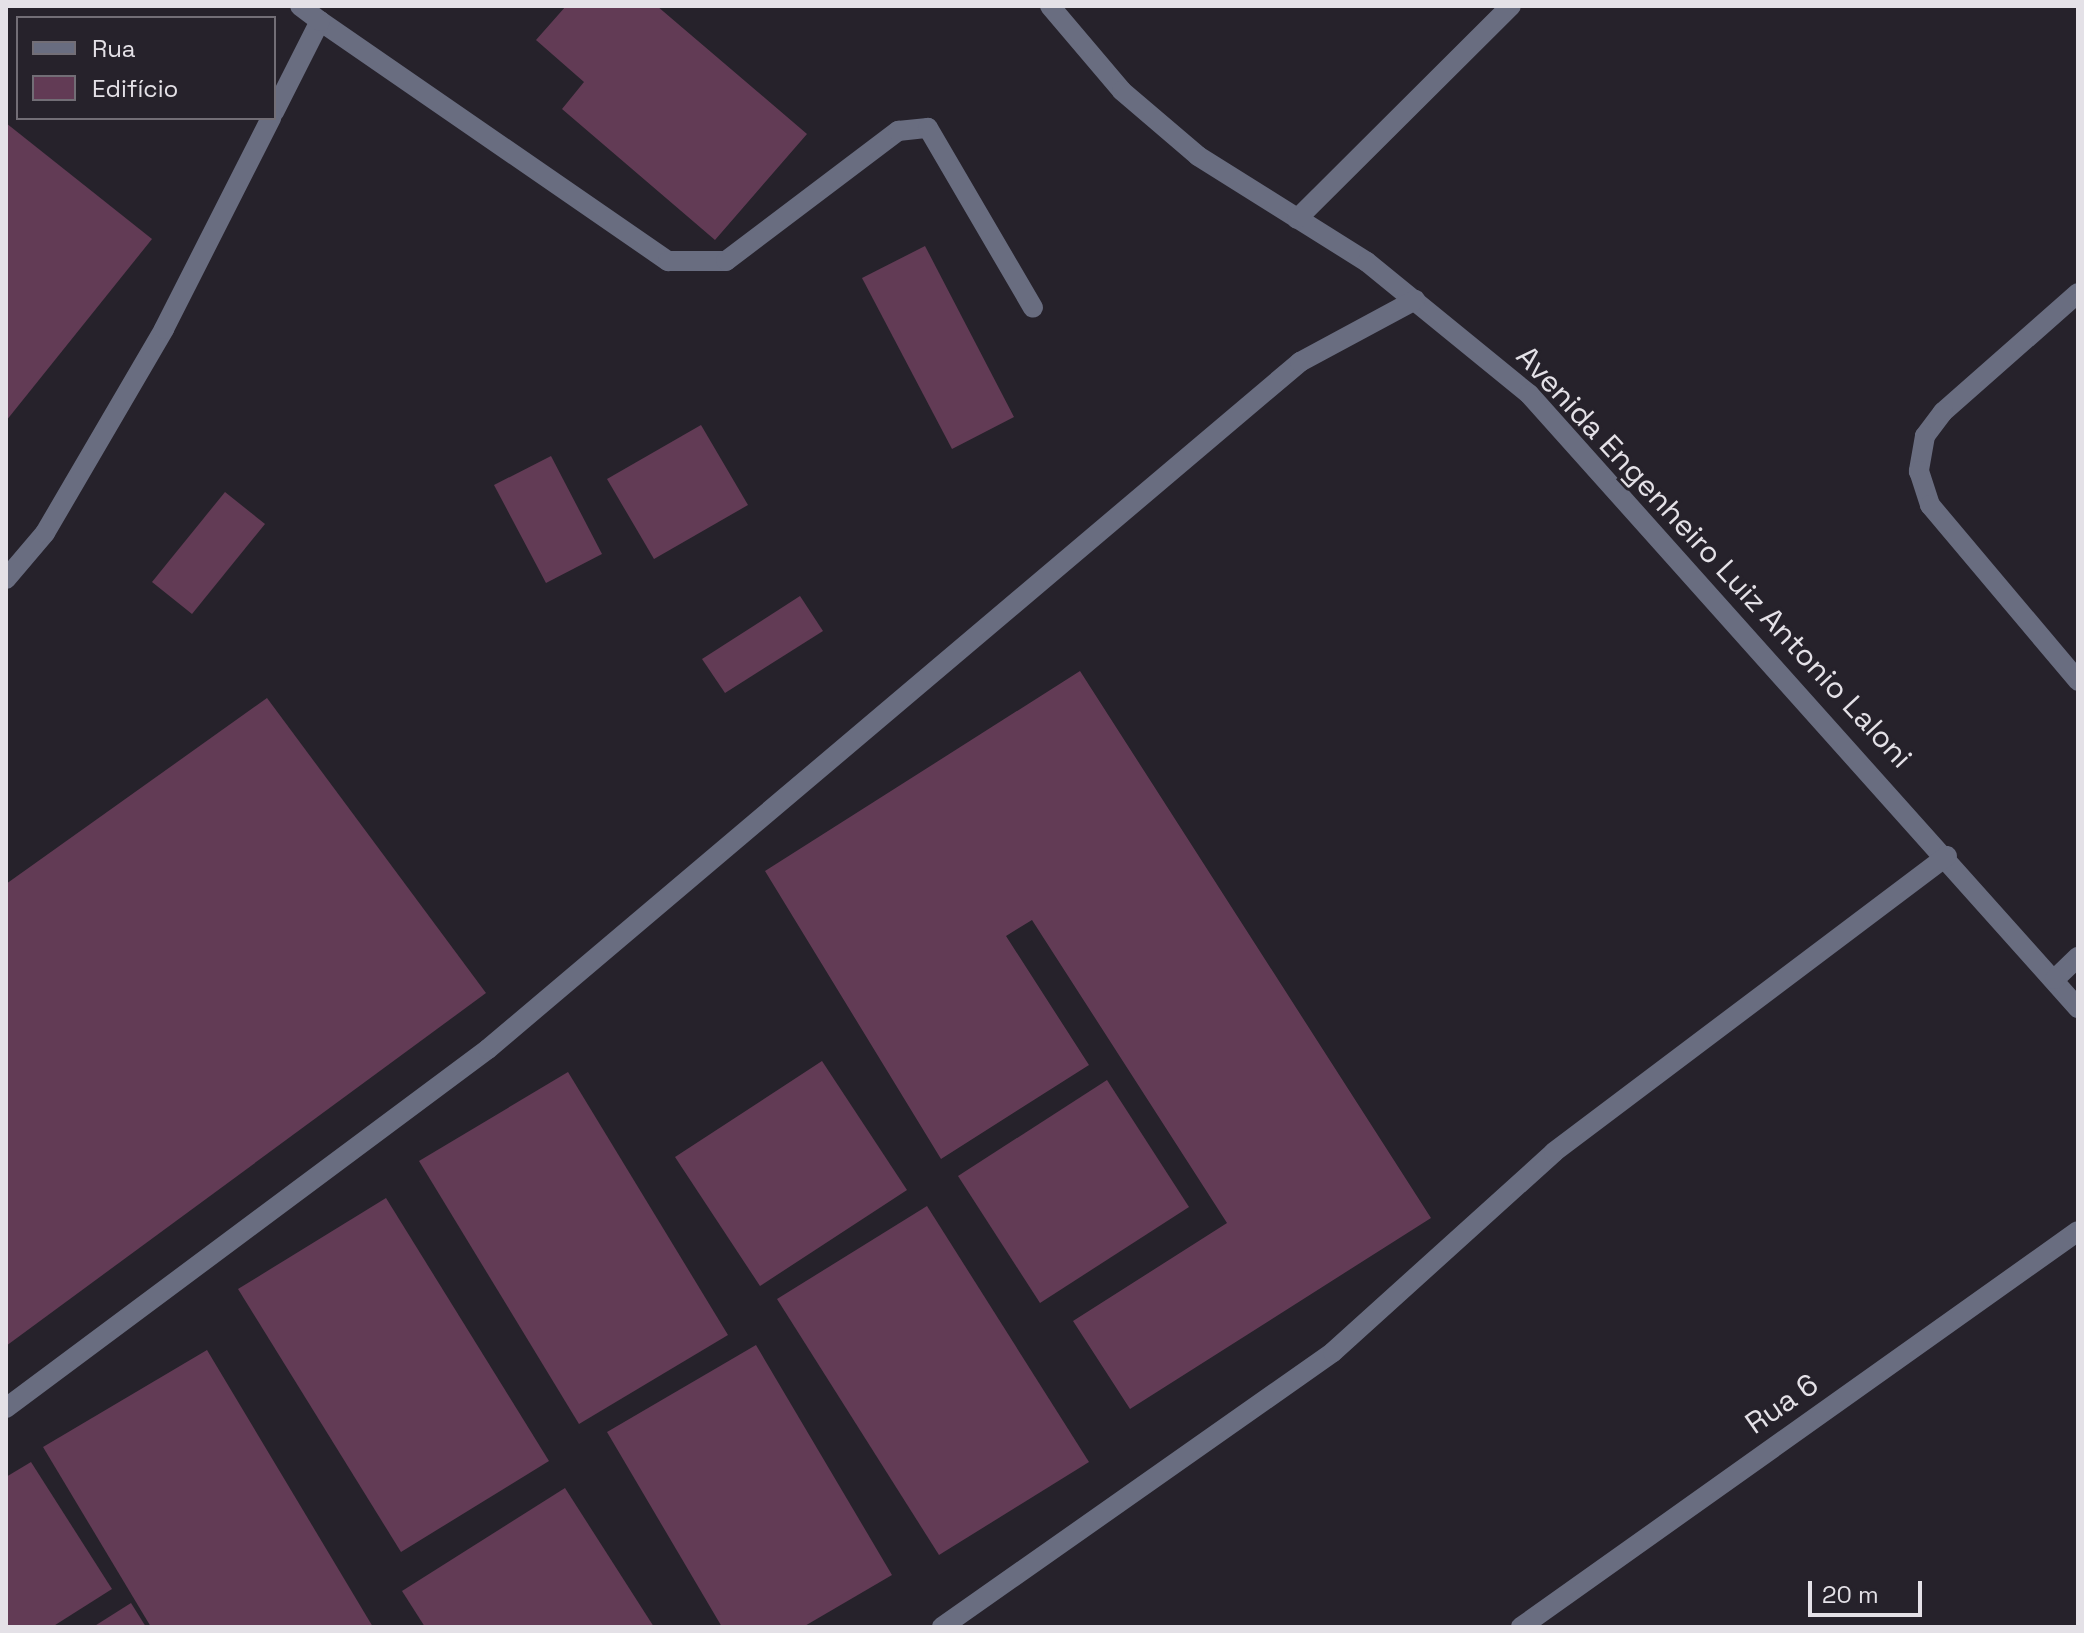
<!DOCTYPE html>
<meta charset="utf-8">
<style>
body{margin:0}
#map{position:relative;width:2084px;height:1633px;overflow:hidden;background:#26222b;font-family:"Space Grotesk",sans-serif}
div>[style]{position:absolute}
.building>*{inset:0;background:#623b55}
.minor>*{height:20px;margin:-10px;padding:0 10px;transform-origin:10px;border-radius:10px;background:#696d80}
span{translate:-50% -50%;white-space:nowrap;text-align:center;line-height:1.15;-webkit-text-stroke:6px #26222b;paint-order:stroke}
.street-label{font-size:30px;color:#e4e1e7}
.frame{position:absolute;inset:0;border:8px solid #e4e1e7;pointer-events:none}
.legend{position:absolute;left:16px;top:16px;width:260px;height:104px;box-sizing:border-box;background:#26222b;border:2px solid #726e76;margin:0;padding:10px 14px;list-style:none;font-size:24px;color:#e4e1e7}
.legend li{display:flex;align-items:center;gap:16px;height:40px}
.legend b{width:40px;border:2px solid #726e76}
.scale{position:absolute;left:1808px;top:1581px;width:114px;height:36px;box-sizing:border-box;border:4px solid #e4e1e7;border-top:0;padding-left:10px;font-size:24px;line-height:28px;white-space:nowrap;color:#e4e1e7;-webkit-text-stroke:6px #26222b;paint-order:stroke}
</style>
<div id="map">
<div class="building">
<i style="clip-path:polygon(566px 6px,657px 6px,807px 134px,715px 240px,562px 109px,584px 82px,536px 40px)"></i>
<i style="clip-path:polygon(6px 123px,152px 239px,6px 421px)"></i>
<i style="clip-path:polygon(925px 246px,1014px 417px,952px 449px,862px 278px)"></i>
<i style="clip-path:polygon(701px 425px,748px 505px,654px 559px,607px 479px)"></i>
<i style="clip-path:polygon(551px 456px,602px 554px,546px 583px,494px 485px)"></i>
<i style="clip-path:polygon(225px 492px,265px 524px,192px 614px,152px 582px)"></i>
<i style="clip-path:polygon(800px 596px,823px 631px,725px 693px,702px 659px)"></i>
<i style="clip-path:polygon(1080px 671px,1431px 1218px,1130px 1409px,1073px 1321px,1227px 1223px,1032px 920px,1006px 936px,1089px 1065px,941px 1159px,765px 871px)"></i>
<i style="clip-path:polygon(267px 698px,486px 993px,6px 1346px,6px 884px)"></i>
<i style="clip-path:polygon(822px 1061px,907px 1190px,760px 1286px,675px 1157px)"></i>
<i style="clip-path:polygon(568px 1072px,728px 1335px,579px 1424px,419px 1161px)"></i>
<i style="clip-path:polygon(1107px 1080px,1189px 1207px,1040px 1303px,958px 1176px)"></i>
<i style="clip-path:polygon(386px 1198px,549px 1461px,401px 1552px,238px 1289px)"></i>
<i style="clip-path:polygon(927px 1206px,1089px 1462px,939px 1555px,777px 1299px)"></i>
<i style="clip-path:polygon(756px 1345px,892px 1575px,803px 1627px,722px 1627px,607px 1432px)"></i>
<i style="clip-path:polygon(207px 1350px,373px 1627px,151px 1627px,43px 1447px)"></i>
<i style="clip-path:polygon(31px 1462px,112px 1589px,52px 1627px,6px 1627px,6px 1477px)"></i>
<i style="clip-path:polygon(565px 1488px,654px 1627px,425px 1627px,402px 1591px)"></i>
<i style="clip-path:polygon(131px 1603px,146px 1627px,93px 1627px)"></i>
</div>
<div class="minor">
<i style="left:1050px;top:6px;width:111px;rotate:49.7deg"></i>
<i style="left:1122px;top:91px;width:100px;rotate:40.5deg"></i>
<i style="left:1198px;top:156px;width:199px;rotate:32.1deg"></i>
<i style="left:1367px;top:262px;width:209px;rotate:39.2deg"></i>
<i style="left:1529px;top:394px;width:824px;rotate:48.2deg"></i>
<i style="left:320px;top:21px;width:423px;rotate:34.6deg"></i>
<i style="left:668px;top:261px;width:58px"></i>
<i style="left:726px;top:261px;width:216px;rotate:-37.1deg"></i>
<i style="left:898px;top:131px;width:30px;rotate:-6deg"></i>
<i style="left:928px;top:128px;width:208px;rotate:59.7deg"></i>
<i style="left:274px;top:112px;width:102px;rotate:-63.2deg"></i>
<i style="left:320px;top:21px;width:25px;rotate:-143deg"></i>
<i style="left:1297px;top:219px;width:302px;rotate:-44.9deg"></i>
<i style="left:2078px;top:293px;width:180px;rotate:138.6deg"></i>
<i style="left:1943px;top:412px;width:30px;rotate:127deg"></i>
<i style="left:1925px;top:436px;width:36px;rotate:100deg"></i>
<i style="left:1919px;top:471px;width:36px;rotate:72deg"></i>
<i style="left:1930px;top:505px;width:230px;rotate:49.9deg"></i>
<i style="left:6px;top:579px;width:60px;rotate:-49.7deg"></i>
<i style="left:45px;top:533px;width:236px;rotate:-59.7deg"></i>
<i style="left:164px;top:329px;width:237px;rotate:-63.1deg"></i>
<i style="left:2055px;top:979px;width:32px;rotate:-44deg"></i>
<i style="left:6px;top:1408px;width:601px;rotate:-36.68deg"></i>
<i style="left:488px;top:1049px;width:1064px;rotate:-40.23deg"></i>
<i style="left:1300px;top:362px;width:131px;rotate:-28.3deg"></i>
<i style="left:942px;top:1627px;width:478px;rotate:-35.1deg"></i>
<i style="left:1333px;top:1352px;width:298px;rotate:-42.1deg"></i>
<i style="left:1554px;top:1152px;width:492px;rotate:-37deg"></i>
<i style="left:1521px;top:1627px;width:683px;rotate:-35.41deg"></i>
</div>
<div class="street-label">
<span style="left:1714px;top:557px;rotate:47deg">Avenida Engenheiro Luiz Antonio Laloni</span>
<span style="left:1782px;top:1404px;rotate:-35deg">Rua 6</span>
</div>
<div class="frame"></div>
<ul class="legend">
<li><b style="height:10px;background:#696d80"></b>Rua</li>
<li><b style="height:22px;background:#623b55"></b>Edifício</li>
</ul>
<div class="scale">20 m</div>
</div>
